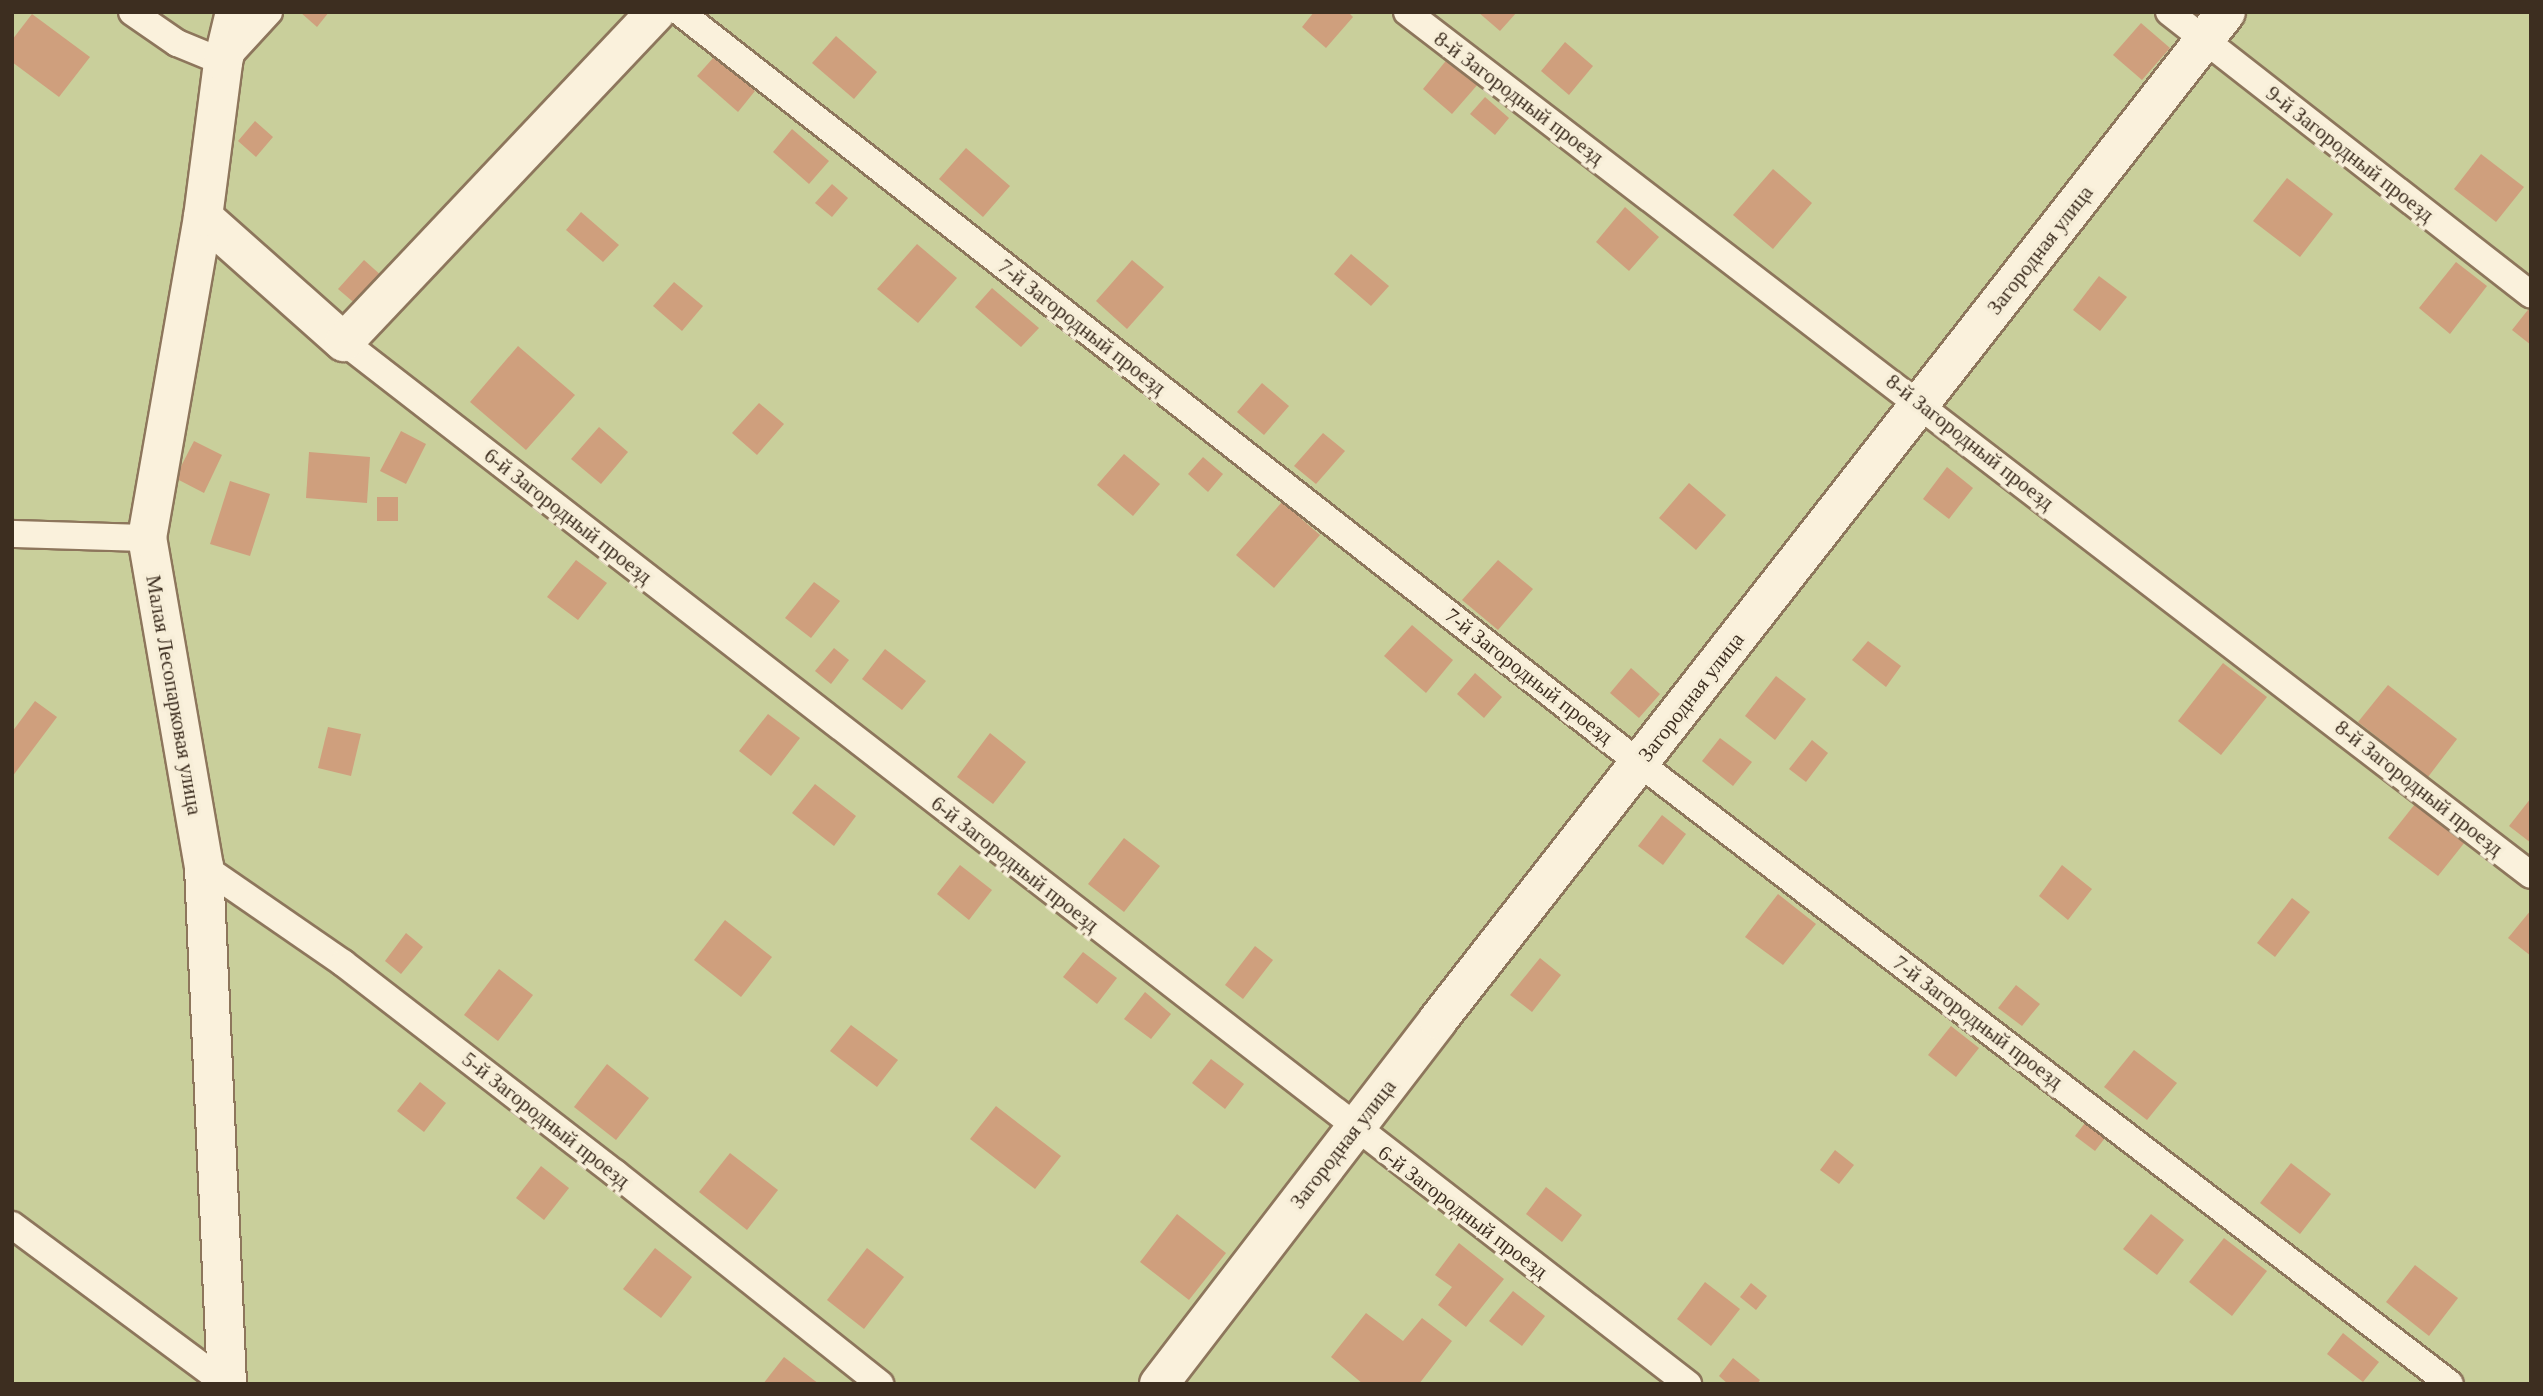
<!DOCTYPE html>
<meta charset="utf-8">
<style>
body{margin:0}
#map{position:relative;width:2543px;height:1396px;overflow:hidden;background:#f0e4c8;font-family:Georgia,serif}
div>[style]{position:absolute}
.green>*{inset:0;background:#c9cf9b}
.building>*{inset:0;background:#cf9f7d}
.roads{filter:drop-shadow(2px 0 #8d765c) drop-shadow(-2px 0 #8d765c) drop-shadow(0 2px #8d765c) drop-shadow(0 -2px #8d765c)}
.lane>*{height:26px;margin:-13px;padding:0 13px;transform-origin:13px;border-radius:13px;background:#faf1dc}
.street>*{height:38px;margin:-19px;padding:0 19px;transform-origin:19px;border-radius:19px;background:#faf1dc}
span{translate:-50% -50%;white-space:nowrap;text-align:center;line-height:1.15;-webkit-text-stroke:7px #f7eed8;paint-order:stroke}
.street-label{font-size:21px;color:#3d2e20}
.frame{position:absolute;inset:0;border:14px solid #3d2e20;pointer-events:none}
</style>
<div id="map">
<div class="green">
<i style="clip-path:polygon(12px 12px,2531px 12px,2531px 1384px,12px 1384px)"></i>
</div>
<div class="building">
<i style="clip-path:polygon(300px 12px,329px 12px,317px 27px)"></i>
<i style="clip-path:polygon(1314px 12px,1348px 12px,1353px 17px,1326px 48px,1302px 27px)"></i>
<i style="clip-path:polygon(1478px 12px,1517px 12px,1500px 31px)"></i>
<i style="clip-path:polygon(32px 14px,90px 57px,59px 97px,12px 62px,12px 40px)"></i>
<i style="clip-path:polygon(2141px 23px,2170px 48px,2142px 80px,2113px 55px)"></i>
<i style="clip-path:polygon(836px 36px,877px 72px,854px 99px,812px 63px)"></i>
<i style="clip-path:polygon(1565px 42px,1593px 66px,1569px 95px,1541px 71px)"></i>
<i style="clip-path:polygon(714px 57px,755px 91px,738px 112px,697px 76px)"></i>
<i style="clip-path:polygon(1449px 57px,1479px 83px,1452px 114px,1423px 89px)"></i>
<i style="clip-path:polygon(1485px 97px,1509px 118px,1495px 135px,1470px 114px)"></i>
<i style="clip-path:polygon(255px 121px,273px 137px,256px 157px,238px 141px)"></i>
<i style="clip-path:polygon(792px 129px,829px 161px,809px 184px,773px 152px)"></i>
<i style="clip-path:polygon(966px 148px,1010px 186px,983px 217px,939px 179px)"></i>
<i style="clip-path:polygon(2481px 154px,2524px 187px,2496px 222px,2454px 189px)"></i>
<i style="clip-path:polygon(1773px 169px,1812px 203px,1773px 249px,1733px 215px)"></i>
<i style="clip-path:polygon(2287px 178px,2333px 214px,2300px 257px,2253px 221px)"></i>
<i style="clip-path:polygon(832px 184px,848px 198px,832px 217px,815px 203px)"></i>
<i style="clip-path:polygon(1625px 207px,1659px 237px,1629px 271px,1596px 242px)"></i>
<i style="clip-path:polygon(581px 212px,619px 245px,603px 262px,566px 230px)"></i>
<i style="clip-path:polygon(917px 244px,957px 278px,918px 323px,877px 289px)"></i>
<i style="clip-path:polygon(1351px 254px,1389px 286px,1371px 306px,1334px 274px)"></i>
<i style="clip-path:polygon(364px 260px,383px 277px,358px 306px,338px 289px)"></i>
<i style="clip-path:polygon(1132px 260px,1164px 287px,1127px 329px,1096px 301px)"></i>
<i style="clip-path:polygon(2456px 262px,2487px 286px,2450px 334px,2419px 308px)"></i>
<i style="clip-path:polygon(2099px 276px,2127px 297px,2100px 331px,2073px 310px)"></i>
<i style="clip-path:polygon(674px 282px,703px 306px,682px 331px,653px 306px)"></i>
<i style="clip-path:polygon(992px 288px,1039px 328px,1021px 347px,975px 307px)"></i>
<i style="clip-path:polygon(2531px 306px,2531px 345px,2512px 330px)"></i>
<i style="clip-path:polygon(518px 346px,575px 395px,526px 450px,470px 402px)"></i>
<i style="clip-path:polygon(1262px 383px,1289px 406px,1264px 435px,1237px 412px)"></i>
<i style="clip-path:polygon(759px 403px,784px 424px,757px 455px,732px 433px)"></i>
<i style="clip-path:polygon(599px 427px,628px 452px,601px 484px,571px 459px)"></i>
<i style="clip-path:polygon(401px 431px,426px 444px,406px 484px,380px 471px)"></i>
<i style="clip-path:polygon(1323px 433px,1345px 451px,1316px 484px,1294px 466px)"></i>
<i style="clip-path:polygon(194px 441px,222px 455px,204px 493px,175px 478px)"></i>
<i style="clip-path:polygon(309px 452px,370px 457px,367px 503px,306px 498px)"></i>
<i style="clip-path:polygon(1124px 454px,1160px 484px,1133px 516px,1097px 485px)"></i>
<i style="clip-path:polygon(1203px 457px,1223px 474px,1208px 492px,1188px 474px)"></i>
<i style="clip-path:polygon(1947px 467px,1973px 488px,1949px 519px,1923px 499px)"></i>
<i style="clip-path:polygon(230px 481px,270px 494px,250px 556px,210px 544px)"></i>
<i style="clip-path:polygon(1689px 483px,1726px 515px,1696px 550px,1659px 518px)"></i>
<i style="clip-path:polygon(377px 497px,398px 497px,398px 521px,377px 521px)"></i>
<i style="clip-path:polygon(1282px 502px,1320px 535px,1274px 588px,1236px 555px)"></i>
<i style="clip-path:polygon(576px 560px,607px 583px,578px 620px,547px 597px)"></i>
<i style="clip-path:polygon(1498px 560px,1533px 589px,1498px 630px,1462px 600px)"></i>
<i style="clip-path:polygon(814px 582px,840px 601px,811px 638px,785px 618px)"></i>
<i style="clip-path:polygon(1412px 625px,1453px 660px,1426px 693px,1384px 656px)"></i>
<i style="clip-path:polygon(1868px 641px,1901px 666px,1886px 687px,1852px 660px)"></i>
<i style="clip-path:polygon(834px 648px,849px 660px,831px 684px,815px 671px)"></i>
<i style="clip-path:polygon(885px 649px,926px 681px,902px 710px,862px 679px)"></i>
<i style="clip-path:polygon(2223px 663px,2267px 697px,2221px 755px,2178px 721px)"></i>
<i style="clip-path:polygon(1631px 668px,1660px 694px,1639px 718px,1610px 693px)"></i>
<i style="clip-path:polygon(1475px 673px,1502px 697px,1484px 718px,1457px 694px)"></i>
<i style="clip-path:polygon(1776px 676px,1806px 699px,1775px 740px,1745px 716px)"></i>
<i style="clip-path:polygon(2388px 685px,2457px 739px,2428px 777px,2358px 722px)"></i>
<i style="clip-path:polygon(35px 701px,57px 717px,12px 777px,12px 732px)"></i>
<i style="clip-path:polygon(768px 714px,800px 738px,771px 776px,739px 751px)"></i>
<i style="clip-path:polygon(328px 727px,361px 734px,351px 776px,318px 768px)"></i>
<i style="clip-path:polygon(990px 733px,1026px 762px,993px 804px,957px 777px)"></i>
<i style="clip-path:polygon(1720px 738px,1752px 762px,1733px 786px,1702px 761px)"></i>
<i style="clip-path:polygon(1812px 740px,1828px 753px,1806px 782px,1789px 769px)"></i>
<i style="clip-path:polygon(815px 784px,856px 816px,834px 846px,792px 813px)"></i>
<i style="clip-path:polygon(2531px 798px,2531px 843px,2509px 826px)"></i>
<i style="clip-path:polygon(2415px 804px,2465px 842px,2438px 876px,2388px 838px)"></i>
<i style="clip-path:polygon(1662px 815px,1686px 834px,1663px 865px,1638px 846px)"></i>
<i style="clip-path:polygon(1124px 838px,1160px 866px,1124px 912px,1088px 884px)"></i>
<i style="clip-path:polygon(960px 865px,992px 890px,969px 920px,937px 894px)"></i>
<i style="clip-path:polygon(2062px 865px,2092px 889px,2068px 920px,2039px 896px)"></i>
<i style="clip-path:polygon(1778px 894px,1816px 924px,1783px 965px,1745px 937px)"></i>
<i style="clip-path:polygon(2292px 898px,2310px 912px,2275px 957px,2257px 943px)"></i>
<i style="clip-path:polygon(2531px 910px,2531px 956px,2508px 938px)"></i>
<i style="clip-path:polygon(725px 920px,772px 957px,741px 997px,694px 960px)"></i>
<i style="clip-path:polygon(406px 933px,423px 947px,401px 974px,385px 961px)"></i>
<i style="clip-path:polygon(1255px 946px,1273px 960px,1243px 999px,1225px 985px)"></i>
<i style="clip-path:polygon(1083px 952px,1117px 978px,1097px 1004px,1063px 977px)"></i>
<i style="clip-path:polygon(1540px 958px,1561px 975px,1532px 1012px,1510px 995px)"></i>
<i style="clip-path:polygon(499px 969px,533px 995px,498px 1041px,464px 1015px)"></i>
<i style="clip-path:polygon(2016px 985px,2040px 1004px,2022px 1026px,1998px 1008px)"></i>
<i style="clip-path:polygon(1145px 992px,1171px 1014px,1151px 1039px,1124px 1019px)"></i>
<i style="clip-path:polygon(851px 1025px,898px 1060px,877px 1087px,830px 1051px)"></i>
<i style="clip-path:polygon(1951px 1026px,1979px 1048px,1956px 1077px,1928px 1055px)"></i>
<i style="clip-path:polygon(2134px 1050px,2177px 1083px,2147px 1120px,2104px 1087px)"></i>
<i style="clip-path:polygon(1211px 1059px,1244px 1084px,1225px 1109px,1192px 1083px)"></i>
<i style="clip-path:polygon(607px 1064px,649px 1098px,616px 1140px,574px 1107px)"></i>
<i style="clip-path:polygon(420px 1082px,446px 1103px,424px 1132px,397px 1111px)"></i>
<i style="clip-path:polygon(996px 1106px,1061px 1156px,1035px 1189px,970px 1139px)"></i>
<i style="clip-path:polygon(2088px 1119px,2108px 1134px,2095px 1151px,2075px 1136px)"></i>
<i style="clip-path:polygon(1835px 1150px,1854px 1165px,1839px 1184px,1820px 1170px)"></i>
<i style="clip-path:polygon(730px 1153px,778px 1190px,747px 1230px,699px 1192px)"></i>
<i style="clip-path:polygon(2291px 1163px,2331px 1194px,2300px 1234px,2260px 1203px)"></i>
<i style="clip-path:polygon(541px 1166px,569px 1188px,544px 1220px,516px 1198px)"></i>
<i style="clip-path:polygon(1546px 1187px,1582px 1215px,1562px 1242px,1526px 1214px)"></i>
<i style="clip-path:polygon(1177px 1214px,1226px 1253px,1189px 1300px,1140px 1262px)"></i>
<i style="clip-path:polygon(2151px 1214px,2184px 1240px,2157px 1275px,2123px 1249px)"></i>
<i style="clip-path:polygon(2224px 1238px,2267px 1271px,2232px 1316px,2189px 1282px)"></i>
<i style="clip-path:polygon(1459px 1243px,1504px 1279px,1466px 1327px,1438px 1305px,1452px 1287px,1435px 1275px)"></i>
<i style="clip-path:polygon(655px 1248px,692px 1277px,661px 1318px,623px 1289px)"></i>
<i style="clip-path:polygon(867px 1248px,904px 1277px,864px 1329px,827px 1300px)"></i>
<i style="clip-path:polygon(2415px 1265px,2458px 1298px,2429px 1336px,2386px 1302px)"></i>
<i style="clip-path:polygon(1705px 1282px,1740px 1309px,1711px 1346px,1677px 1319px)"></i>
<i style="clip-path:polygon(1751px 1283px,1767px 1296px,1756px 1310px,1740px 1297px)"></i>
<i style="clip-path:polygon(1513px 1291px,1545px 1316px,1522px 1346px,1489px 1321px)"></i>
<i style="clip-path:polygon(1366px 1313px,1403px 1341px,1422px 1318px,1452px 1341px,1419px 1384px,1363px 1384px,1331px 1357px)"></i>
<i style="clip-path:polygon(2343px 1333px,2379px 1362px,2363px 1382px,2327px 1354px)"></i>
<i style="clip-path:polygon(784px 1357px,819px 1384px,763px 1384px)"></i>
<i style="clip-path:polygon(1733px 1358px,1760px 1380px,1757px 1384px,1728px 1384px,1719px 1376px)"></i>
</div>
<div class="roads">
<div class="lane">
<i style="left:132px;top:12px;width:55px;rotate:34.6deg"></i>
<i style="left:177px;top:43px;width:50px;rotate:22.4deg"></i>
<i style="left:223px;top:62px;width:68px;rotate:-47.4deg"></i>
<i style="left:680px;top:12px;width:1218px;rotate:38.06deg"></i>
<i style="left:1639px;top:763px;width:1021px;rotate:37.44deg"></i>
<i style="left:1407px;top:12px;width:1417px;rotate:37.52deg"></i>
<i style="left:2169px;top:12px;width:459px;rotate:38deg"></i>
<i style="left:344px;top:342px;width:1701px;rotate:37.79deg"></i>
<i style="left:12px;top:534px;width:135px;rotate:1.7deg"></i>
<i style="left:204px;top:867px;width:169px;rotate:34.6deg"></i>
<i style="left:343px;top:963px;width:344px;rotate:37.7deg"></i>
<i style="left:615px;top:1173px;width:339px;rotate:38.5deg"></i>
<i style="left:12px;top:1225px;width:267px;rotate:36.6deg"></i>
</div>
<div class="street">
<i style="left:203px;top:217px;width:188px;rotate:41.6deg"></i>
<i style="left:344px;top:342px;width:454px;rotate:-46.6deg"></i>
<i style="left:227px;top:1384px;width:518px;rotate:-92.55deg"></i>
<i style="left:204px;top:867px;width:334px;rotate:-99.8deg"></i>
<i style="left:147px;top:538px;width:326px;rotate:-80.1deg"></i>
<i style="left:203px;top:217px;width:156px;rotate:-82.6deg"></i>
<i style="left:223px;top:62px;width:51px;rotate:-76.5deg"></i>
<i style="left:1159px;top:1384px;width:459px;rotate:-52.5deg"></i>
<i style="left:1438px;top:1020px;width:1279px;rotate:-51.98deg"></i>
</div>
</div>
<div class="street-label">
<span style="left:1519px;top:98px;rotate:37deg">8-й Загородный проезд</span>
<span style="left:2350px;top:154px;rotate:38deg">9-й Загородный проезд</span>
<span style="left:2040px;top:250px;rotate:-52deg">Загородная улица</span>
<span style="left:1082px;top:327px;rotate:38deg">7-й Загородный проезд</span>
<span style="left:1970px;top:442px;rotate:38deg">8-й Загородный проезд</span>
<span style="left:568px;top:516px;rotate:38deg">6-й Загородный проезд</span>
<span style="left:1529px;top:676px;rotate:38deg">7-й Загородный проезд</span>
<span style="left:174px;top:695px;rotate:80deg">Малая Лесопарковая улица</span>
<span style="left:1691px;top:697px;rotate:-52deg">Загородная улица</span>
<span style="left:2419px;top:788px;rotate:38deg">8-й Загородный проезд</span>
<span style="left:1015px;top:864px;rotate:38deg">6-й Загородный проезд</span>
<span style="left:1978px;top:1022px;rotate:37deg">7-й Загородный проезд</span>
<span style="left:546px;top:1120px;rotate:38deg">5-й Загородный проезд</span>
<span style="left:1343px;top:1144px;rotate:-52deg">Загородная улица</span>
<span style="left:1463px;top:1212px;rotate:37deg">6-й Загородный проезд</span>
</div>
<div class="frame"></div>
</div>
